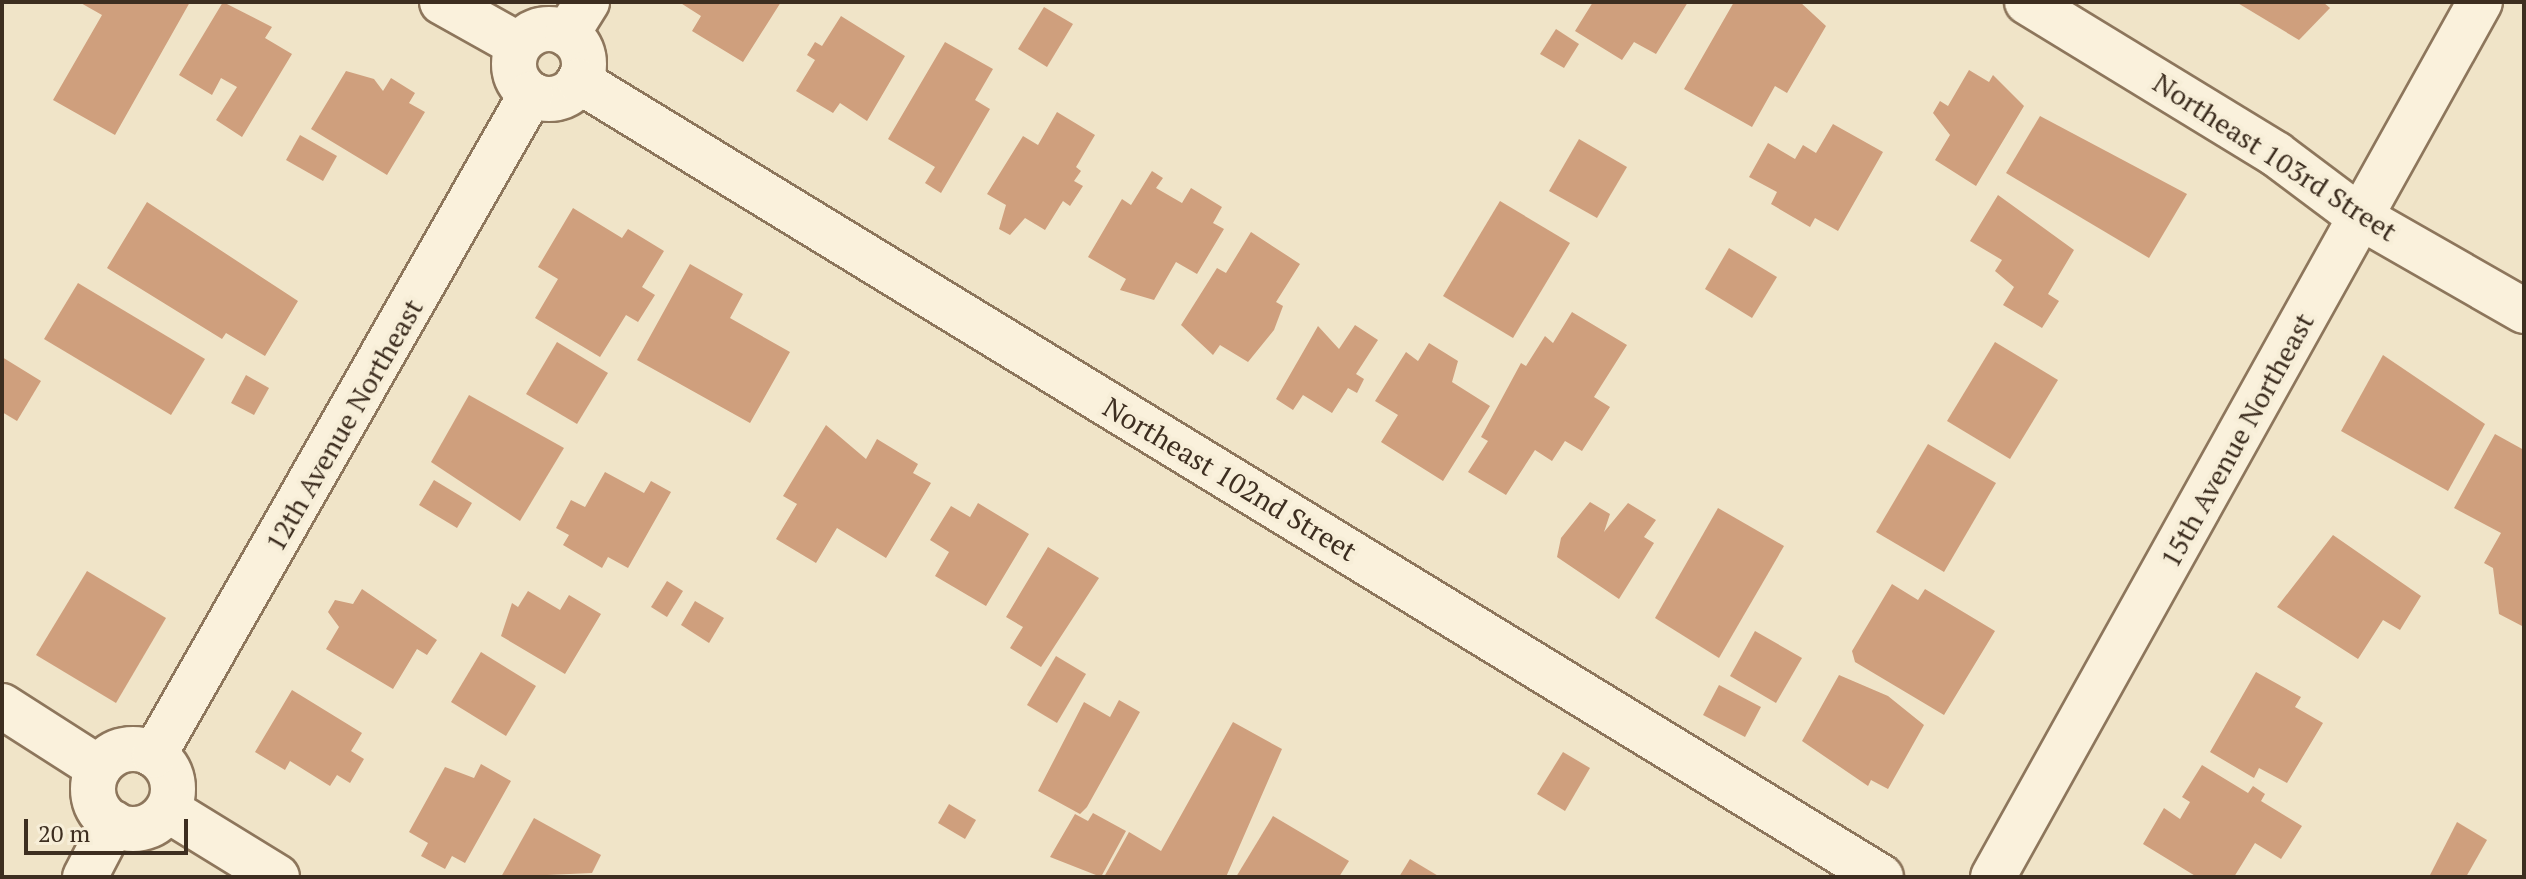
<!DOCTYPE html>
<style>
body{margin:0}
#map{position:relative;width:2526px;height:879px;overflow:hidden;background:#f0e4c8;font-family:"PT Serif",serif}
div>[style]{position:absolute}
.building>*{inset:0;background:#cf9f7d}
.roads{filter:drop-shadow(2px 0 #8d765c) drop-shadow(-2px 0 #8d765c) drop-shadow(0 2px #8d765c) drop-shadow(0 -2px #8d765c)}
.minor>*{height:44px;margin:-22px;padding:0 22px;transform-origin:22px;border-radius:22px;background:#faf1dc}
.minor>.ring{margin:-22px;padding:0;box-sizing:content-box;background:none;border:44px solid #faf1dc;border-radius:50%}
span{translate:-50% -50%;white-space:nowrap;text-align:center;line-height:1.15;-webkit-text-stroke:8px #f7eed8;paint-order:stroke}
.street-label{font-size:28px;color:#3d2e20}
.frame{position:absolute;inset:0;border:4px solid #3d2e20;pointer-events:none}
.scale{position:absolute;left:24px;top:819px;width:164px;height:36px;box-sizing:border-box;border:4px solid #3d2e20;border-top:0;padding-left:10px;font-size:24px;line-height:28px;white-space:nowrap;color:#3d2e20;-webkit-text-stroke:6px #f7eed8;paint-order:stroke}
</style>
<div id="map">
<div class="building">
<i style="clip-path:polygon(79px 2px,190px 2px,115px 135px,53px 100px,102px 15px)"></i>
<i style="clip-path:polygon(223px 2px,272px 27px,265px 38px,292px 54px,242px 137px,216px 120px,237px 87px,221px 78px,212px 95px,179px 75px)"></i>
<i style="clip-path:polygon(679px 2px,781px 2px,743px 62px,692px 31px,701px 16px)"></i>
<i style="clip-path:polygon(1593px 2px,1688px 2px,1656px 54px,1634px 42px,1622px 60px,1575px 31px)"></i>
<i style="clip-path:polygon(1734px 2px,1800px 2px,1826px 26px,1787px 93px,1775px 86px,1752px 127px,1684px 89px)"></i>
<i style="clip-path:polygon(2236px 2px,2323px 2px,2330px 8px,2299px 40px)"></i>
<i style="clip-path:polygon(1044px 7px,1073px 24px,1047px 67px,1018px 49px)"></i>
<i style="clip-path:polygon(841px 16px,905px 56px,867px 121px,840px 103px,833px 113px,796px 91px,815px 60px,807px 55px,815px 42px,822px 46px)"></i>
<i style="clip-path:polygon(1556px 29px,1579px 44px,1564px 68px,1540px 54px)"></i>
<i style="clip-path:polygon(945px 42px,993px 69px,975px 100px,990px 109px,941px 193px,925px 183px,935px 167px,888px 139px)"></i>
<i style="clip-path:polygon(1969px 70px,1989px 82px,1993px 75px,2024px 106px,1976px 186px,1935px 160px,1950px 135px,1933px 113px,1940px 101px,1948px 106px)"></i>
<i style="clip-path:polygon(346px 71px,374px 79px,383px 91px,391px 78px,415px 93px,409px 103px,425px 112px,387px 175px,311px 129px)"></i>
<i style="clip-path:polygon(1057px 112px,1095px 135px,1076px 167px,1081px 171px,1074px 181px,1083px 186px,1070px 206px,1063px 201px,1045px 230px,1025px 218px,1010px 235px,999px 229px,1006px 205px,987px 194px,1023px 136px,1038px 145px)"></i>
<i style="clip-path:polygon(2040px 116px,2187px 194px,2149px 258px,2006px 173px)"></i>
<i style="clip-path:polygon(1833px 124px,1883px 152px,1838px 231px,1815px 218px,1810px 227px,1771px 204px,1777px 192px,1749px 177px,1768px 143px,1795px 159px,1803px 145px,1816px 153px)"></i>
<i style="clip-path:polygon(300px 135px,337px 156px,323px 181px,286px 160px)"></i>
<i style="clip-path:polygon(1579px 139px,1627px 167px,1597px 218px,1549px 191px)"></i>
<i style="clip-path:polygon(1152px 171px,1163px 178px,1156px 188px,1182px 203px,1191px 188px,1222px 207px,1213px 223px,1224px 229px,1197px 274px,1176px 262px,1154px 300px,1120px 290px,1126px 279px,1088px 257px,1122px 199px,1131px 205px)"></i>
<i style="clip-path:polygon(1998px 195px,2074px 250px,2048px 294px,2059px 301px,2042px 328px,2003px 305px,2014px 287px,1995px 271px,2002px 260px,1970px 241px)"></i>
<i style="clip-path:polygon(1500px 201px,1570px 243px,1513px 338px,1443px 296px)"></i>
<i style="clip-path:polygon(147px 202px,298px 301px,265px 356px,226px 333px,222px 339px,107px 268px)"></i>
<i style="clip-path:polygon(573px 208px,622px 238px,628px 229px,664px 251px,642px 287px,655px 295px,638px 322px,626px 315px,600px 357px,535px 318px,558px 279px,538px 267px)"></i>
<i style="clip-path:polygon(1251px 232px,1300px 264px,1276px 302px,1283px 306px,1274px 330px,1248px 362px,1220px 345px,1213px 355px,1181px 325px,1217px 268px,1226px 273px)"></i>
<i style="clip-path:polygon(1729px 248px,1777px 277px,1752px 318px,1705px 289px)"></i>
<i style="clip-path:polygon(690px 264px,743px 294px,730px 318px,790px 352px,750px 423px,637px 360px)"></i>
<i style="clip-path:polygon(78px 283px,205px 359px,171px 415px,44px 339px)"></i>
<i style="clip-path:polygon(1572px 312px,1627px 345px,1594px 397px,1610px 407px,1582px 451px,1565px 441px,1552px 461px,1535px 450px,1506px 495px,1468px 472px,1488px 441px,1481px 437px,1521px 363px,1526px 366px,1545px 336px,1553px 343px)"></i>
<i style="clip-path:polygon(1355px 325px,1378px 340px,1356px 374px,1364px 379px,1357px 393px,1348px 388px,1332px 413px,1303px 395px,1293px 410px,1276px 399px,1318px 326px,1339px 349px)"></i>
<i style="clip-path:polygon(557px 342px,608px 373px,577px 424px,526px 394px)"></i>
<i style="clip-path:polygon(1995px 342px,2058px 380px,2010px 459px,1947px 421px)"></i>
<i style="clip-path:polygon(1429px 343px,1458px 361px,1452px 382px,1490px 406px,1443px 481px,1381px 442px,1398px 415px,1375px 401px,1406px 352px,1418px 361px)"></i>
<i style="clip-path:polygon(2383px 355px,2485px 424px,2448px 491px,2341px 431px)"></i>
<i style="clip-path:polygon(2px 357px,41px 381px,17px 421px,2px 412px)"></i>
<i style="clip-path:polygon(246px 375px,269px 388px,254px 415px,231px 403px)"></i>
<i style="clip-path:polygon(469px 395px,564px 448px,520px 521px,431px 462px)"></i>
<i style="clip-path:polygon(826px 425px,866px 459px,877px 439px,918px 464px,913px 473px,931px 483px,886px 558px,837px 528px,816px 563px,776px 539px,797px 504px,783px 496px)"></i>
<i style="clip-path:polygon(2495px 434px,2524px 450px,2524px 627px,2499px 614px,2493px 568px,2484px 563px,2501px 533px,2454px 508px)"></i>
<i style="clip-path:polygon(1928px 444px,1996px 483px,1944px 572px,1876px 532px)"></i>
<i style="clip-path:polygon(605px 472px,644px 493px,651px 481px,671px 492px,628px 568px,608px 557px,602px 568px,563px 545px,569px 535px,556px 528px,571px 500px,585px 507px)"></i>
<i style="clip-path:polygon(434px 480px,472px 503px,457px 528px,419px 505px)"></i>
<i style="clip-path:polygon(1590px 502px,1610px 514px,1604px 532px,1628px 503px,1656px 520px,1644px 537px,1654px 543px,1619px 599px,1557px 557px,1561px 538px)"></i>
<i style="clip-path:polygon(978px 503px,1029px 534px,986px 606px,935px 576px,949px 552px,930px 540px,951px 506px,970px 517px)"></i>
<i style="clip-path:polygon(1718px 508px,1784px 546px,1719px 658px,1655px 618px)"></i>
<i style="clip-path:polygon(2333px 535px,2421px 596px,2400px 630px,2383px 620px,2358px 659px,2277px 607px)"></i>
<i style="clip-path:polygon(1048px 547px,1099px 578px,1041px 667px,1010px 648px,1023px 627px,1006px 617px)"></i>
<i style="clip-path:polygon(87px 571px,166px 618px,116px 703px,36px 655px)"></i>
<i style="clip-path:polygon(667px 581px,683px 591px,667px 617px,651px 607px)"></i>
<i style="clip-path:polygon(1892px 584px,1918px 600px,1925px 589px,1995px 631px,1944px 715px,1855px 662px,1852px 651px)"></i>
<i style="clip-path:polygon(362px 589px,437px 640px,427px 655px,417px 649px,393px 689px,326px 649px,339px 627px,328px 612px,335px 600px,353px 604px)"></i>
<i style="clip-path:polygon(528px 591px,560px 610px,569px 595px,601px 614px,565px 674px,501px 636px,512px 603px,518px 607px)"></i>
<i style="clip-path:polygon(695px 601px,724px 618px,709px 643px,681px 625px)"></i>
<i style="clip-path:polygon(1755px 631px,1802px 658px,1776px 703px,1730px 676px)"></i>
<i style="clip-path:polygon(481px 652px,536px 686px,506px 736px,451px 702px)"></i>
<i style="clip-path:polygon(1056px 656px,1086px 674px,1057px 723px,1027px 705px)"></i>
<i style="clip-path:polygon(2256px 672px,2301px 697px,2295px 707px,2323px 723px,2287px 783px,2259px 768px,2254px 778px,2210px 752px)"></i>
<i style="clip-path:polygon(1839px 675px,1888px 696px,1924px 725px,1888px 789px,1871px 780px,1868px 786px,1802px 741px)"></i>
<i style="clip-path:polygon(1719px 685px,1761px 707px,1745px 737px,1703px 715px)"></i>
<i style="clip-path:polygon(292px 690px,362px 733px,351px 751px,364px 759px,350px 783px,337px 775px,330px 786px,290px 761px,285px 770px,255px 752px)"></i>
<i style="clip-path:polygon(1119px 700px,1140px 712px,1087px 807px,1080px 814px,1038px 791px,1084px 702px,1110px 717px)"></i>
<i style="clip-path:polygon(1233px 722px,1282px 749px,1226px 877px,1104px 877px,1129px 832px,1161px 851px)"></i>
<i style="clip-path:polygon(1563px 752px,1590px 768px,1565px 811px,1537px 794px)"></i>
<i style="clip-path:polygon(481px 764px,511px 781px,465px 863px,452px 856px,445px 869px,421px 856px,428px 843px,409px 832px,445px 767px,474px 778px)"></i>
<i style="clip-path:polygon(2202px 765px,2248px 793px,2253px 786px,2265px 794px,2261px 801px,2302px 826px,2281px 859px,2255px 843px,2234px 877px,2197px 877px,2143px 844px,2164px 808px,2180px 819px,2190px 802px,2182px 797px)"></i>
<i style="clip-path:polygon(949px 804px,976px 820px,965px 839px,938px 823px)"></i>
<i style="clip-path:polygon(1093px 813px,1126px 831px,1101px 877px,1050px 857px,1075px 814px,1088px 821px)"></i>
<i style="clip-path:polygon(1273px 816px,1349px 861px,1339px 877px,1236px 877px)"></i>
<i style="clip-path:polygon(534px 818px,601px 855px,592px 873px,501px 877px)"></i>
<i style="clip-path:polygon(2457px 822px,2487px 840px,2466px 877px,2429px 877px)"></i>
<i style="clip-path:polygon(1410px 859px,1440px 877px,1399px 877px)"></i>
</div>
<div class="roads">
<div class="minor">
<i style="left:442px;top:2px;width:88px;rotate:29.2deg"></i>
<i style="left:2027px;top:2px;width:292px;rotate:31.4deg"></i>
<i style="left:2276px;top:154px;width:105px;rotate:36.9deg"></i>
<i style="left:2360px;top:217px;width:189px;rotate:29.8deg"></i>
<i class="ring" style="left:514px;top:29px;width:26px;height:26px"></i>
<i style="left:567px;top:34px;width:38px;rotate:-58deg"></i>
<i style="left:579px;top:81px;width:1526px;rotate:31.44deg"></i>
<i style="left:2px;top:706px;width:115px;rotate:32.6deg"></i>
<i class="ring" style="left:93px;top:749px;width:36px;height:36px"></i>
<i style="left:154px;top:755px;width:761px;rotate:-60.3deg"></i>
<i style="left:168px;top:810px;width:128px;rotate:31.6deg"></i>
<i style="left:85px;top:877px;width:61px;rotate:-62.6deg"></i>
<i style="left:1993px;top:877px;width:1001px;rotate:-60.9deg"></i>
</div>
</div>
<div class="street-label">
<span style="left:2275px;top:157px;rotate:33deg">Northeast 103rd Street</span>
<span style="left:344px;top:425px;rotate:-60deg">12th Avenue Northeast</span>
<span style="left:2237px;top:440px;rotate:-61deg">15th Avenue Northeast</span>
<span style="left:1230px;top:479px;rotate:31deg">Northeast 102nd Street</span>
</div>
<div class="frame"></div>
<div class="scale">20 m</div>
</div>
